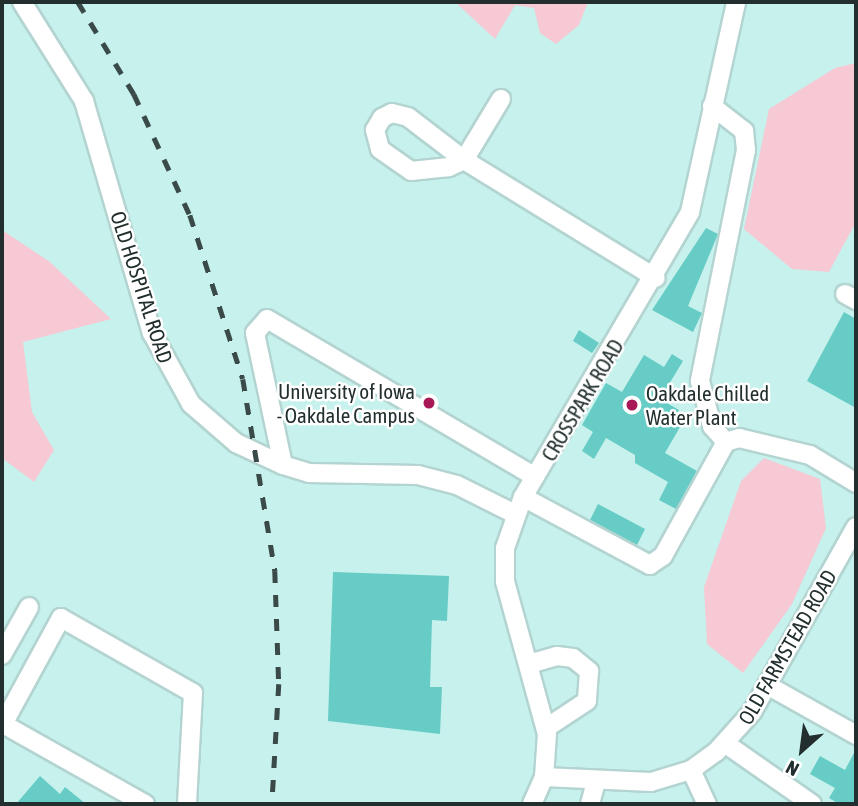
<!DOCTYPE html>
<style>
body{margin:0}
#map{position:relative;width:858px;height:806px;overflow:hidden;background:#dbfdfa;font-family:"Asap Condensed",sans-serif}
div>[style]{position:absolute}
.built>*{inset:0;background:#c6f1ec}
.green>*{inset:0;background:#f6c9d4}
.building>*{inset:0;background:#66ccc5}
.roads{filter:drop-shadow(2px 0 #b3d4d1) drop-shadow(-2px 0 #b3d4d1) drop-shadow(0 2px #b3d4d1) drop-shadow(0 -2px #b3d4d1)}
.minor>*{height:18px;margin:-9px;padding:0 9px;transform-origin:9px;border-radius:9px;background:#fff}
.rail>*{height:4.5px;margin-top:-2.25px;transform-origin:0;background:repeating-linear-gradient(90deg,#3a4a49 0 12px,transparent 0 24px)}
.dots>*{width:19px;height:19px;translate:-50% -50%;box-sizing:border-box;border:4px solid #fff;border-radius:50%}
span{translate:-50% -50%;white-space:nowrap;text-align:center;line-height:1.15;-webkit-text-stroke:5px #fff;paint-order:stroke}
.street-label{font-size:21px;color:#222f2e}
.poi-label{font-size:21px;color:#222f2e}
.right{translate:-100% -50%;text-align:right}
.left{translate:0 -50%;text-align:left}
.frame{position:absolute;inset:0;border:4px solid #222f2e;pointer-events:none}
.north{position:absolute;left:767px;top:715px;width:70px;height:70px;-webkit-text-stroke:5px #fff;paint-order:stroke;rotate:208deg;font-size:19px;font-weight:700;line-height:28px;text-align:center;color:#222f2e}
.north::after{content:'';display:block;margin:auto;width:24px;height:32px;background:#222f2e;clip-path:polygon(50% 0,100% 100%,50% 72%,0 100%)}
</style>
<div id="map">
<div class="built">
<i style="clip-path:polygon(2px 2px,856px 2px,856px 804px,2px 804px)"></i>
</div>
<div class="green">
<i style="clip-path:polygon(455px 2px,588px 2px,579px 25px,556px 44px,540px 33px,534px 8px,515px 5px,495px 39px)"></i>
<i style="clip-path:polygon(856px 63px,856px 222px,829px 272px,792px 269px,744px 229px,769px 109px,835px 68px)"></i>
<i style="clip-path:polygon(2px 230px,50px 262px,111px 319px,23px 342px,32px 412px,54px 450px,34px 482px,2px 458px)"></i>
<i style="clip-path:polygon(764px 458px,820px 479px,826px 528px,792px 604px,743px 673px,707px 644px,704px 587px,741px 481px)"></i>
</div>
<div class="building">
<i style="clip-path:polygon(706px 228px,718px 234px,688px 306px,702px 313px,693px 332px,652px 310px)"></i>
<i style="clip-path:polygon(844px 312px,856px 319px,856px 408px,807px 381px)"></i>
<i style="clip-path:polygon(579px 330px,599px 343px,592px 353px,573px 341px)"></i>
<i style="clip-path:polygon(672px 354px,683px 361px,660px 399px,679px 410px,672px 422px,680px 427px,665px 453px,697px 471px,676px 509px,659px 500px,668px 482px,635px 463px,635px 455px,606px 438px,594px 459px,582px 451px,593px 432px,582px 425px,606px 383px,622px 392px,644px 355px,664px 367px)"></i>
<i style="clip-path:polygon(598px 504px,645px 529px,637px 545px,590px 520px)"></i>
<i style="clip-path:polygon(333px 572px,449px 576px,447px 621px,432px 620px,430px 687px,442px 687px,440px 734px,328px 721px)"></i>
<i style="clip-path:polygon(856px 749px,856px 804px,839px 804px,829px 798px,835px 788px,810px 774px,820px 756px,845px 770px)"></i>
<i style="clip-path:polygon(40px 776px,60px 794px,65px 787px,86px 804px,16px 804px)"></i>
</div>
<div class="roads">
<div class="minor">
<i style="left:22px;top:2px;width:117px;rotate:57.9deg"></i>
<i style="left:84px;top:101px;width:242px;rotate:73.7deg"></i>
<i style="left:152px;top:333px;width:81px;rotate:61.2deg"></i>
<i style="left:191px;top:404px;width:60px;rotate:40.9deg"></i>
<i style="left:236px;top:443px;width:52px;rotate:25.1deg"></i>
<i style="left:283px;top:465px;width:27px;rotate:17deg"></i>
<i style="left:309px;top:473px;width:109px;rotate:1.1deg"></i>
<i style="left:418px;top:475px;width:40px;rotate:14.4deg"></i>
<i style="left:457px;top:485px;width:65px;rotate:26.6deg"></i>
<i style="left:501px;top:99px;width:71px;rotate:121.2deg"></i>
<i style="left:464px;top:160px;width:17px;rotate:155deg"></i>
<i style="left:449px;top:167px;width:38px;rotate:174deg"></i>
<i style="left:411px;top:171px;width:38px;rotate:-145deg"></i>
<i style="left:380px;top:149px;width:20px;rotate:-105deg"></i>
<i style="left:375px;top:130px;width:14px;rotate:-60deg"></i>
<i style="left:382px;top:118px;width:11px;rotate:-27deg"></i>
<i style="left:392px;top:113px;width:16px;rotate:14deg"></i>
<i style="left:408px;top:117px;width:71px;rotate:37.5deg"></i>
<i style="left:464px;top:160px;width:225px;rotate:31.6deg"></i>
<i style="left:712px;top:106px;width:41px;rotate:38deg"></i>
<i style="left:744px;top:131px;width:19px;rotate:84deg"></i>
<i style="left:746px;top:150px;width:236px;rotate:101.3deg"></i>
<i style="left:700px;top:381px;width:47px;rotate:75.1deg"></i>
<i style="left:712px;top:426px;width:21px;rotate:49deg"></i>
<i style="left:845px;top:294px;width:13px;rotate:29deg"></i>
<i style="left:283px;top:465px;width:135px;rotate:-102deg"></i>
<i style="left:255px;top:333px;width:18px;rotate:-49deg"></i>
<i style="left:267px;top:319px;width:311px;rotate:30.5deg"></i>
<i style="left:523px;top:497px;width:144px;rotate:28.2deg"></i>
<i style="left:650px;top:565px;width:16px;rotate:-35deg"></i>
<i style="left:663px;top:556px;width:130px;rotate:-61.1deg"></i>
<i style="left:726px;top:442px;width:14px;rotate:-17deg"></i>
<i style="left:739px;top:438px;width:73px;rotate:13.5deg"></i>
<i style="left:810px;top:455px;width:54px;rotate:31.3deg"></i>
<i style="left:2px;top:655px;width:55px;rotate:-60.6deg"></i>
<i style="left:529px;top:664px;width:29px;rotate:-16deg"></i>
<i style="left:557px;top:656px;width:16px;rotate:7deg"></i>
<i style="left:573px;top:658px;width:21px;rotate:39deg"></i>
<i style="left:589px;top:671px;width:30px;rotate:94deg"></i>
<i style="left:587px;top:701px;width:49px;rotate:146.6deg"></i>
<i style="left:767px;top:685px;width:102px;rotate:29.3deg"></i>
<i style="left:3px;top:724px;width:163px;rotate:29.4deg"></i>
<i style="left:2px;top:726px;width:123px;rotate:-61.4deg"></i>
<i style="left:61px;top:618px;width:152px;rotate:29.6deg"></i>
<i style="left:193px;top:693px;width:111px;rotate:93.1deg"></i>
<i style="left:726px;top:744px;width:105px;rotate:34.9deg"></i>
<i style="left:691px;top:770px;width:38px;rotate:65deg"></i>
<i style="left:544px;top:777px;width:107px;rotate:2.7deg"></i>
<i style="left:651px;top:782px;width:42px;rotate:-16.7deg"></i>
<i style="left:691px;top:770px;width:31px;rotate:-36deg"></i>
<i style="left:716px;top:752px;width:54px;rotate:-48deg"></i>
<i style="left:752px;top:712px;width:212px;rotate:-60.7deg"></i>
<i style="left:532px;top:804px;width:30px;rotate:-66deg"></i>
<i style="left:544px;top:777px;width:43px;rotate:-86deg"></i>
<i style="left:547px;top:734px;width:158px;rotate:-105.4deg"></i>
<i style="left:505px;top:582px;width:34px;rotate:-90deg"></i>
<i style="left:505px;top:548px;width:54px;rotate:-70.6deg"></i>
<i style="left:523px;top:497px;width:330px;rotate:-59.6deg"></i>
<i style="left:690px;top:212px;width:215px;rotate:-77.6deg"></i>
<i style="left:590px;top:804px;width:24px;rotate:-75deg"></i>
</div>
</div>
<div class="rail">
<i style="left:78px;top:2px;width:108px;rotate:58.7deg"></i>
<i style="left:134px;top:94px;width:133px;rotate:65.2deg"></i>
<i style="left:190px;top:215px;width:172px;rotate:72.1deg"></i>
<i style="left:243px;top:379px;width:195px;rotate:80.5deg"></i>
<i style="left:275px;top:571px;width:113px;rotate:88deg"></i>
<i style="left:279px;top:684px;width:120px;rotate:93.3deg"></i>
</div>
<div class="dots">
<i style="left:429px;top:403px;background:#a81856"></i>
<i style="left:632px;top:405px;background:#a81856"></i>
</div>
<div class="street-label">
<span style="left:142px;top:287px;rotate:72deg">OLD HOSPITAL ROAD</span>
<span style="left:582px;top:400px;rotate:-59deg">CROSSPARK ROAD</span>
<span style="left:787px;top:647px;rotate:-60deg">OLD FARMSTEAD ROAD</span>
</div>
<div class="poi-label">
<span class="right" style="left:415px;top:403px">University of Iowa<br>- Oakdale Campus</span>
<span class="left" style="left:646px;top:405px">Oakdale Chilled<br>Water Plant</span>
</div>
<div class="frame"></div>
<div class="north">N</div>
</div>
